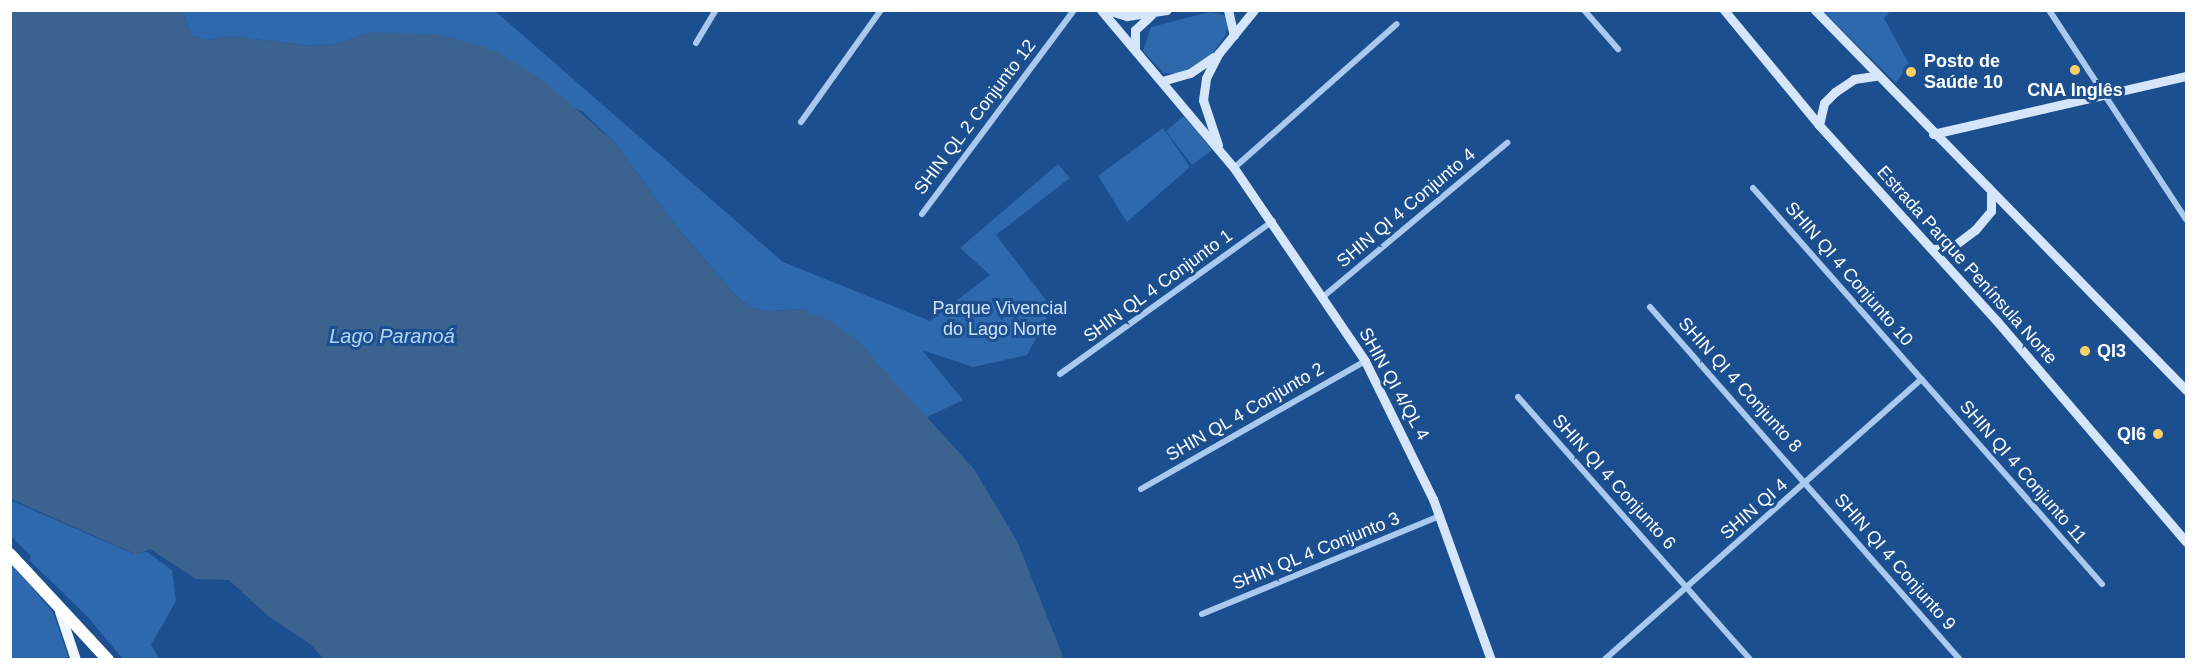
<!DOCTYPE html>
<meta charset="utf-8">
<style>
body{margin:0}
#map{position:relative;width:2197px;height:670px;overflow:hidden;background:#1b4f8f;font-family:Arial,sans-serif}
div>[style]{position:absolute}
.green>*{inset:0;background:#2e69ad}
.water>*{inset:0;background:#3c6290}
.street>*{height:6px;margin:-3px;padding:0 3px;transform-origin:3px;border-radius:3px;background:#a9c9ee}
.secondary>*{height:9px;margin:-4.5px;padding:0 4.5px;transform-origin:4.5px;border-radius:4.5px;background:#d6e6fa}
.primary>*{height:10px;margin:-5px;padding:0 5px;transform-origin:5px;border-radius:5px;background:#f0f6ff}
.highway>*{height:12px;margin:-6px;padding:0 6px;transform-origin:6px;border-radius:6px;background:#fff}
.dots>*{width:16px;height:16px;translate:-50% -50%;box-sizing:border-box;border:3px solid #1b4f8f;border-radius:50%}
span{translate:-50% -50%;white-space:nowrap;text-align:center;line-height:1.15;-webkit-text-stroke:6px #1b4f8f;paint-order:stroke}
.poi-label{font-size:18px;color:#fff;font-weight:700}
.left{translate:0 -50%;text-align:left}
.right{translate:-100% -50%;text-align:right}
.street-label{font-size:18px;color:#fff}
.park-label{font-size:18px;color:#cfe3fa}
.water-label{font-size:20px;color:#b5d3f5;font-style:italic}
.frame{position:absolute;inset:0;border:12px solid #fff;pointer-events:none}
</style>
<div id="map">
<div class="green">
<i style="clip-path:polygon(182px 11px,495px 11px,783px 262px,930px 321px,990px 275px,960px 248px,1058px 164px,1070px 178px,996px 235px,1052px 308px,1027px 355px,973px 367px,922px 350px,963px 400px,925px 418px,857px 340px,801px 309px,769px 311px,753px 308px,738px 298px,676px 226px,616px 144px,582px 111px,371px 32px,337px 44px,313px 46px,230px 36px,210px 40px,193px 36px)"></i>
<i style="clip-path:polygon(1823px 11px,1891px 11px,1884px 18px,1909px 64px,1896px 83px)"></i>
<i style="clip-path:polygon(1210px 12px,1224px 15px,1229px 23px,1224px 38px,1211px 55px,1180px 74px,1164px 73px,1143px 51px,1151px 27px)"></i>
<i style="clip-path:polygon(1184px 116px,1212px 150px,1192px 165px,1166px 131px)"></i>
<i style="clip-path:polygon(1163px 128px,1190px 167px,1127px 222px,1098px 176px)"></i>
<i style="clip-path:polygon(10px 500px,134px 554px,147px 552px,172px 570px,176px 601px,151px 645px,160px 659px,123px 659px,86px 615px,29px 560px,31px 556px,11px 536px)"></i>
<i style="clip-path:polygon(10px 562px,53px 612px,69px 659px,11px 659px)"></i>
</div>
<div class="water">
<i style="clip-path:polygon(10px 11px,182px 11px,193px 36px,210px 40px,230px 36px,313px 46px,337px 44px,371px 32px,440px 35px,495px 50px,547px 83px,616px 144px,676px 226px,738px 298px,753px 308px,769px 311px,801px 309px,831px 321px,857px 340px,974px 469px,1017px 541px,1064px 659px,324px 659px,310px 644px,268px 616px,229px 580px,196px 579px,150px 549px,137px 555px,11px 499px)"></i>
</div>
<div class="street">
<i style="left:1584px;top:10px;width:52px;rotate:48.9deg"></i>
<i style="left:2049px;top:10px;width:250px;rotate:56.8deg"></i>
<i style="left:696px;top:43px;width:39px;rotate:-59deg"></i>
<i style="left:801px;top:122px;width:138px;rotate:-54.5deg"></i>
<i style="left:1234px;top:168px;width:217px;rotate:-41.5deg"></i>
<i style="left:1753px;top:188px;width:528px;rotate:48.61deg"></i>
<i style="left:922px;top:214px;width:254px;rotate:-53.3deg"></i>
<i style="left:1324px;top:296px;width:239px;rotate:-39.9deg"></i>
<i style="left:1650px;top:307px;width:470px;rotate:48.7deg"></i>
<i style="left:1060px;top:374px;width:262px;rotate:-35.7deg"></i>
<i style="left:1518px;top:397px;width:351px;rotate:48.5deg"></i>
<i style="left:1141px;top:489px;width:258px;rotate:-29.7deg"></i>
<i style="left:1202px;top:614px;width:257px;rotate:-22.4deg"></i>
<i style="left:1604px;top:660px;width:424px;rotate:-41.5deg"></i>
</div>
<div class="secondary">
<i style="left:1101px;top:10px;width:207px;rotate:49.9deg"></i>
<i style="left:1234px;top:168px;width:233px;rotate:55.8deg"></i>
<i style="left:1365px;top:361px;width:154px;rotate:63.8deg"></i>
<i style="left:1433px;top:499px;width:171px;rotate:70.2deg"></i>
<i style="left:1107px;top:10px;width:21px;rotate:17deg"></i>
<i style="left:1127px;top:16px;width:40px;rotate:-8.5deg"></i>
<i style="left:1228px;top:10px;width:26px;rotate:77deg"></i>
<i style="left:1724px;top:10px;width:149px;rotate:50.4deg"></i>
<i style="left:1819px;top:125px;width:263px;rotate:47.8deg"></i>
<i style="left:1996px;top:320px;width:292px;rotate:49.4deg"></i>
<i style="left:1815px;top:10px;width:531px;rotate:45.69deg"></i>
<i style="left:1135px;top:48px;width:18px;rotate:-90deg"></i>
<i style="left:1135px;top:30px;width:22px;rotate:-43deg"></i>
<i style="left:1162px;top:81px;width:29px;rotate:-16deg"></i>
<i style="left:1190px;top:73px;width:29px;rotate:-34deg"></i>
<i style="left:1819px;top:125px;width:23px;rotate:-77deg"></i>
<i style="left:1824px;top:103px;width:16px;rotate:-45deg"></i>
<i style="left:1835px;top:92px;width:23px;rotate:-34deg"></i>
<i style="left:1854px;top:79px;width:21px;rotate:-8deg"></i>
<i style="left:1933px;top:134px;width:260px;rotate:-12.9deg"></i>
<i style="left:1218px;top:145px;width:47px;rotate:-108.4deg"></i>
<i style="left:1203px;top:100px;width:22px;rotate:-82deg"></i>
<i style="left:1206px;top:78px;width:28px;rotate:-63deg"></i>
<i style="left:1219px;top:53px;width:55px;rotate:-50.9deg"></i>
<i style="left:1932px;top:249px;width:19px;rotate:-3deg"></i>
<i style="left:1951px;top:248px;width:30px;rotate:-37deg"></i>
<i style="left:1975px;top:230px;width:25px;rotate:-50deg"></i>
<i style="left:1991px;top:211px;width:18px;rotate:-90deg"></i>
</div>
<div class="primary">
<i style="left:60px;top:612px;width:51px;rotate:71.6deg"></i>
</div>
<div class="highway">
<i style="left:10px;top:554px;width:144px;rotate:47.2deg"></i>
</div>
<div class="dots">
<i style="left:2075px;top:70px;background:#ffd166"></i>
<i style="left:1911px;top:72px;background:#ffd166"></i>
<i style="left:2085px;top:351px;background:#ffd166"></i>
<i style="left:2158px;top:434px;background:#ffd166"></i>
</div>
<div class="poi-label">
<span class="left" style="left:1924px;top:72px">Posto de<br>Saúde 10</span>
<span style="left:2075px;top:90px">CNA Inglês</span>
<span class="left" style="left:2097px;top:351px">QI3</span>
<span class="right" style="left:2146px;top:434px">QI6</span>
</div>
<div class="street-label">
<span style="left:975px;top:117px;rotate:-53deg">SHIN QL 2 Conjunto 12</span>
<span style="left:1406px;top:208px;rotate:-40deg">SHIN QI 4 Conjunto 4</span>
<span style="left:1967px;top:265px;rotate:48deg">Estrada Parque Península Norte</span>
<span style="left:1849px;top:274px;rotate:49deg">SHIN QI 4 Conjunto 10</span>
<span style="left:1158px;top:286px;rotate:-36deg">SHIN QL 4 Conjunto 1</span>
<span style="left:1394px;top:384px;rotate:61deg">SHIN QI 4/QL 4</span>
<span style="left:1740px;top:385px;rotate:48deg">SHIN QI 4 Conjunto 8</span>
<span style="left:1245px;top:412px;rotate:-30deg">SHIN QL 4 Conjunto 2</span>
<span style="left:2023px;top:472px;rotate:49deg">SHIN QI 4 Conjunto 11</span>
<span style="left:1614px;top:482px;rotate:48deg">SHIN QI 4 Conjunto 6</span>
<span style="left:1754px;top:509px;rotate:-41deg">SHIN QI 4</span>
<span style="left:1316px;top:551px;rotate:-22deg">SHIN QL 4 Conjunto 3</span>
<span style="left:1895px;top:562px;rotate:49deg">SHIN QI 4 Conjunto 9</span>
</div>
<div class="park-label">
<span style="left:1000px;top:319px">Parque Vivencial<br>do Lago Norte</span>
</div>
<div class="water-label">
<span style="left:392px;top:336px">Lago Paranoá</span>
</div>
<div class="frame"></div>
</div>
